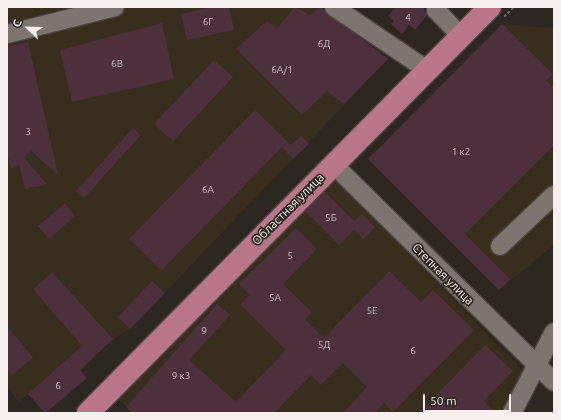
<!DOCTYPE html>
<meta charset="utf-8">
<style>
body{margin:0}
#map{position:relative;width:561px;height:420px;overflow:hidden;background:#2d2722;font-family:Ubuntu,sans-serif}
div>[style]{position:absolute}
.commercial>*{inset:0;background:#372e1e}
.building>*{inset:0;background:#4c313d}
.path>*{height:2px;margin-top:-1px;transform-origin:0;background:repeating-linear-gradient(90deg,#69635f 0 3px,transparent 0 5px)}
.roads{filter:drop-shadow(1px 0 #4b4642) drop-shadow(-1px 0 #4b4642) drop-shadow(0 1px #4b4642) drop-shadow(0 -1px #4b4642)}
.minor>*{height:18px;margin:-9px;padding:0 9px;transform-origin:9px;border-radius:9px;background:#7d7570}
.major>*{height:22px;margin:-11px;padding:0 11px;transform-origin:11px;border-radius:11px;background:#ba7689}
span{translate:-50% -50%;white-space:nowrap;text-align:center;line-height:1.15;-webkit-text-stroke:3.5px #2d2722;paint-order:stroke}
.number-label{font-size:10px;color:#cbc0c1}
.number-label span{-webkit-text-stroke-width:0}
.street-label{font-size:12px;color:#f5f0ed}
.frame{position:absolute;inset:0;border:8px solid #f5f0ed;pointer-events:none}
.north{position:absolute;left:8px;top:8px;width:40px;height:40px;-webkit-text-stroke:3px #2d2722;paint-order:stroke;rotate:293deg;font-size:11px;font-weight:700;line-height:16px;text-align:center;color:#f5f0ed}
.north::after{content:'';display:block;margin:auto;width:14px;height:18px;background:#f5f0ed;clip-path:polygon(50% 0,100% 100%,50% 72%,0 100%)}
.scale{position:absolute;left:423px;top:394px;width:88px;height:18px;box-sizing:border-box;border:2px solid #f5f0ed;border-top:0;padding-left:5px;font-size:12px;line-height:14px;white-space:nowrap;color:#f5f0ed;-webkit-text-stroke:3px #2d2722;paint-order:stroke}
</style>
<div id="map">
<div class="commercial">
<i style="clip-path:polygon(7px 7px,320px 7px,388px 59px,130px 329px,113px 339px,81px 370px,87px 378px,47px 413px,28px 394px,19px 402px,7px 387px)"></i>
<i style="clip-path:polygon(502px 24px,554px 28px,554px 245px,499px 290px,368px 159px)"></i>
<i style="clip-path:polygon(331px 174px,525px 373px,504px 413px,133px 413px,116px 397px)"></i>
</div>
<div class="building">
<i style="clip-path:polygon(212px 7px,229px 7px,234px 30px,187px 40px,181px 14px)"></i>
<i style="clip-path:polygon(295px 7px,310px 15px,320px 7px,388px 59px,344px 104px,327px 91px,302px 115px,236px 49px,267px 21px,277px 28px)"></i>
<i style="clip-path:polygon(396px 7px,423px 7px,427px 15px,415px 30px,409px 25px,402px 34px,391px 24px,394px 21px,388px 16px)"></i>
<i style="clip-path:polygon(162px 23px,174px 79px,72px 102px,60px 50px)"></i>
<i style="clip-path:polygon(502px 24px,553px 74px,546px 80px,554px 88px,554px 145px,465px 234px,510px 279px,499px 290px,368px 159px)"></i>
<i style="clip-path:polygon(28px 42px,58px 175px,31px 151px,24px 158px,47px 184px,25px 189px,19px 164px,11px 169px,7px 153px,7px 47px)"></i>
<i style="clip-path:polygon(214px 60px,233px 77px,173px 141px,154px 124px)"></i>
<i style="clip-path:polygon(255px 110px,291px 145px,301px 136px,309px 144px,293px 159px,282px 147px,161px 271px,129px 239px)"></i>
<i style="clip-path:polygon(133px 128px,141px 135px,84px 198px,76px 191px)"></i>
<i style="clip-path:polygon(325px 192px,354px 221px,362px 214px,375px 227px,363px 239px,354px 230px,339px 245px,305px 211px)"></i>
<i style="clip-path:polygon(65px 203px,75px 216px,49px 239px,38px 226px)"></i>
<i style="clip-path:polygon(296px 228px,317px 249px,283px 284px,312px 312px,305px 319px,324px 338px,389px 271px,421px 302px,433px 290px,474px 330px,393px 412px,384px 403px,375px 413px,343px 413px,367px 387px,343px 363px,321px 385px,311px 375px,274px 413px,133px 413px,126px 407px,217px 304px,230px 315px,189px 360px,236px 402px,286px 350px,240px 304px,250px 295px,239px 284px)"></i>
<i style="clip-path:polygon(52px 272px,113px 339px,80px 370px,87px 378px,45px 413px,28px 394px,82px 346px,33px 289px)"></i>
<i style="clip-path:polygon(152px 281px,165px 293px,130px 329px,118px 317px)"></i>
<i style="clip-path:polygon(7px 326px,33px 358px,12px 375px,7px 370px)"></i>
<i style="clip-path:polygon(485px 345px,513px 371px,484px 401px,496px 413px,419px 413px)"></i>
</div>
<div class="path">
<i style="left:504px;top:17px;width:14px;rotate:-45deg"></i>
</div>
<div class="roads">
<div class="minor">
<i style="left:334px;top:7px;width:112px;rotate:34.1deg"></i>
<i style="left:438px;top:7px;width:4px;rotate:124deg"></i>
<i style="left:436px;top:10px;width:35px;rotate:46deg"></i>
<i style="left:7px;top:34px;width:111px;rotate:-14deg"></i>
<i style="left:333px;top:164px;width:310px;rotate:44.6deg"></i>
<i style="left:500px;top:246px;width:74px;rotate:-43.4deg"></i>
<i style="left:512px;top:413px;width:91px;rotate:-62.6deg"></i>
</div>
<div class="major">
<i style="left:88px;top:413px;width:571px;rotate:-45.28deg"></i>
</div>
</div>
<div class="number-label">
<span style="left:408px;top:18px">4</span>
<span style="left:208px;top:22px">6Г</span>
<span style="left:324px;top:44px">6Д</span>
<span style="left:117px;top:64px">6В</span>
<span style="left:282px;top:70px">6А/1</span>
<span style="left:28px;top:132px">3</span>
<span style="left:461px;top:152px">1 к2</span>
<span style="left:208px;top:190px">6А</span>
<span style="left:331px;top:218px">5Б</span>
<span style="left:290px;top:256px">5</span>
<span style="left:275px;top:298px">5А</span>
<span style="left:372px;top:311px">5Е</span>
<span style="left:204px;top:331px">9</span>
<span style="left:324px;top:345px">5Д</span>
<span style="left:413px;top:351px">6</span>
<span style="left:181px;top:376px">9 к3</span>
<span style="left:58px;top:386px">6</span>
</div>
<div class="street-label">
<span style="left:288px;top:209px;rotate:-45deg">Областная улица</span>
<span style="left:443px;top:274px;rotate:45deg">Степная улица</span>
</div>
<div class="frame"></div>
<div class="north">С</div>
<div class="scale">50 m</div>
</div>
